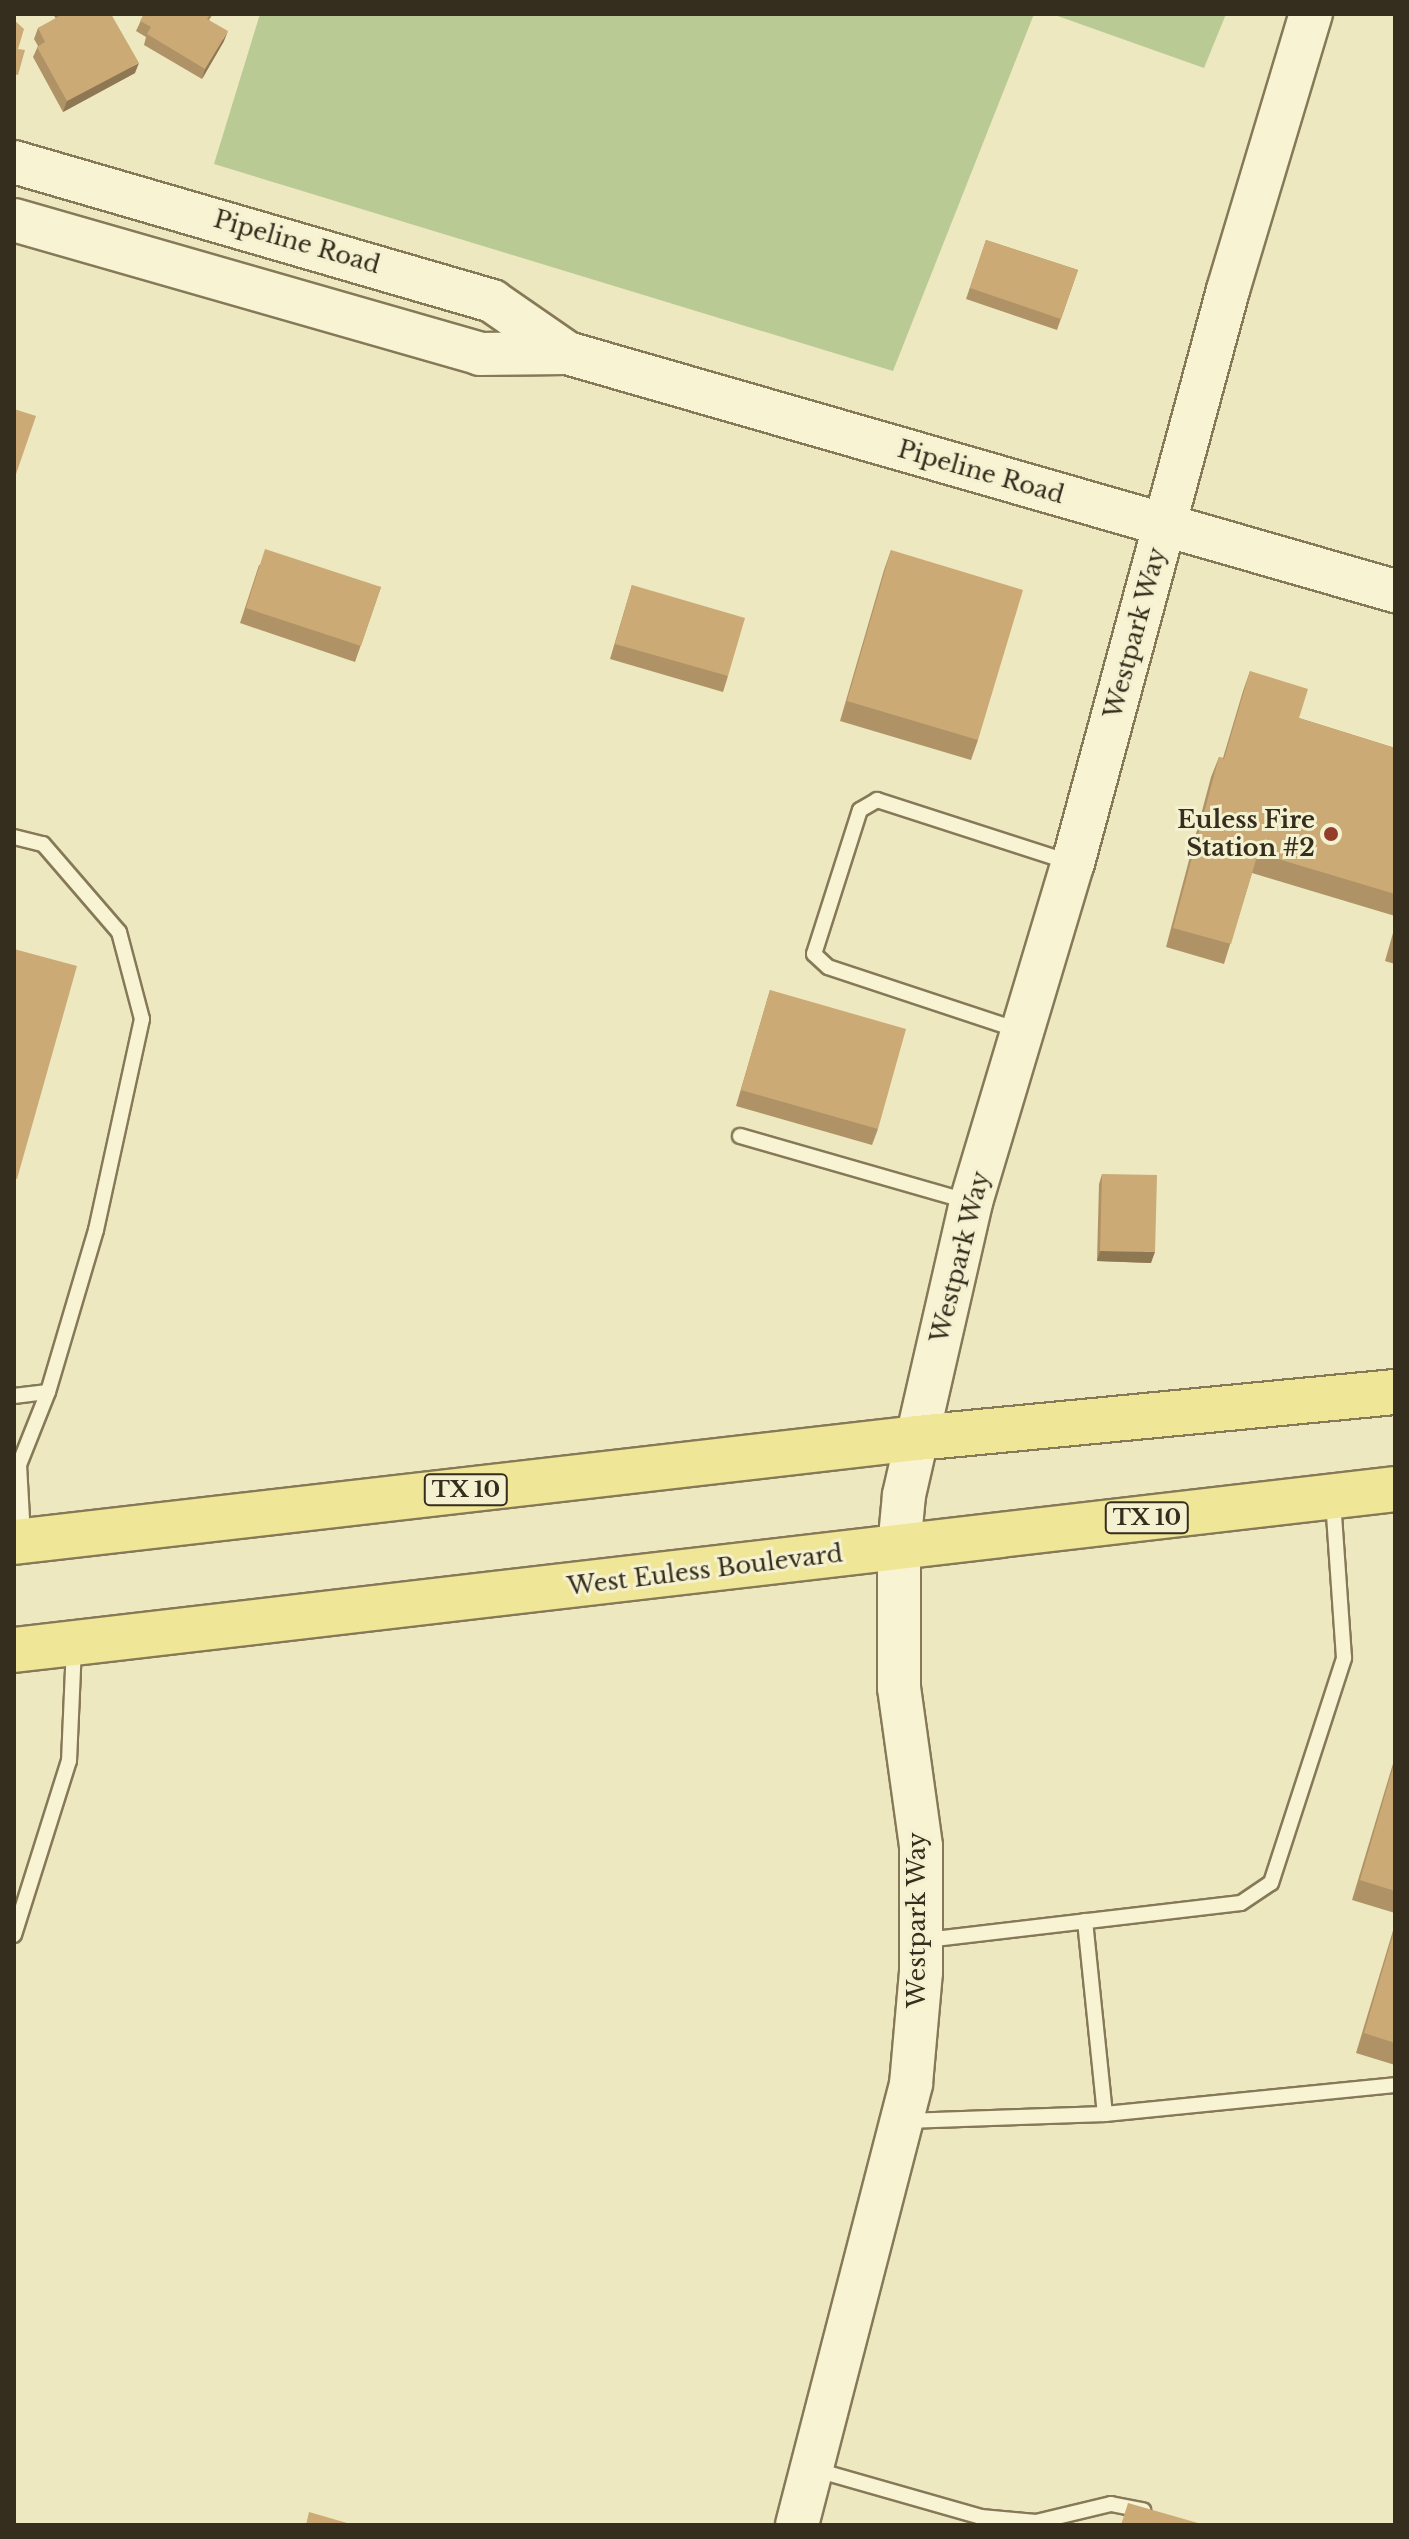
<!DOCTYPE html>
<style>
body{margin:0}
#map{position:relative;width:1409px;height:2539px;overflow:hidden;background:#ede8c0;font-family:"Libre Baskerville",serif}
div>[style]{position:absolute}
.green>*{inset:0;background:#baca95}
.roads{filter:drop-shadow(2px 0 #867958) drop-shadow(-2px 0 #867958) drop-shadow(0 2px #867958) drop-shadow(0 -2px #867958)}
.lane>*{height:14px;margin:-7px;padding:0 7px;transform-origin:7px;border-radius:7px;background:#f8f4d3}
.secondary>*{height:42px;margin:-21px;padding:0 21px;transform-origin:21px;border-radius:21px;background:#f8f4d3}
.primary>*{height:44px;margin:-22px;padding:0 22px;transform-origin:22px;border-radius:22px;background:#f0e698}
.wall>*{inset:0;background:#af9265}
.shaded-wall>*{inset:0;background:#8e7753}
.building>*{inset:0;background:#cbaa76}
.dots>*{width:22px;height:22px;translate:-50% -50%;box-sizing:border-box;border:4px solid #f4f1d0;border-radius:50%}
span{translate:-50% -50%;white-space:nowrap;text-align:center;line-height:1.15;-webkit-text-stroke:6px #f4f1d0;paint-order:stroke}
.shield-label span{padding:2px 6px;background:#f4f1d0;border:2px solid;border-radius:6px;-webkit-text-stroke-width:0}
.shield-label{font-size:22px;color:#352d1d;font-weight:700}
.street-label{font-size:24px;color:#352d1d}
.poi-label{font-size:24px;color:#352d1d;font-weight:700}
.right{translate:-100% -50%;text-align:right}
.frame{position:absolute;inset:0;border:16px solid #352d1d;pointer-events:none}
</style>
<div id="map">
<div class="green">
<i style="clip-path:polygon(260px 14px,1034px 14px,893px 371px,214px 164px)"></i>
<i style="clip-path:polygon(1052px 14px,1226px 14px,1204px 68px)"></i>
</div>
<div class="roads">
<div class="lane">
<i style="left:14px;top:837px;width:30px;rotate:14deg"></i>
<i style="left:43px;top:844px;width:116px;rotate:49.2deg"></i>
<i style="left:119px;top:932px;width:90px;rotate:75.2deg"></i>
<i style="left:142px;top:1019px;width:216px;rotate:102.3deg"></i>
<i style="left:96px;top:1230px;width:169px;rotate:106.5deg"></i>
<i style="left:48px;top:1392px;width:79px;rotate:111.7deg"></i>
<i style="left:19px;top:1465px;width:72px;rotate:86.8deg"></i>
<i style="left:1018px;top:1030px;width:200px;rotate:-161.7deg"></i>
<i style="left:828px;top:967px;width:19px;rotate:-137deg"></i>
<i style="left:814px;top:954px;width:151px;rotate:-72.3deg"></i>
<i style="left:860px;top:810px;width:20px;rotate:-30deg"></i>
<i style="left:877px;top:800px;width:202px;rotate:17.9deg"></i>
<i style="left:740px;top:1136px;width:236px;rotate:16deg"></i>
<i style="left:14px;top:1396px;width:34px;rotate:-7deg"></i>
<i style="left:1085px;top:1921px;width:194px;rotate:84.1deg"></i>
<i style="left:14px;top:1935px;width:182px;rotate:-72.5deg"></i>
<i style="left:69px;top:1761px;width:113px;rotate:-87.5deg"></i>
<i style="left:926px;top:1940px;width:317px;rotate:-6.7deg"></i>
<i style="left:1241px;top:1903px;width:36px;rotate:-34deg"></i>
<i style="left:1271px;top:1883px;width:237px;rotate:-72deg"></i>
<i style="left:1344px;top:1658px;width:157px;rotate:-94deg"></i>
<i style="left:906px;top:2121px;width:199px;rotate:-2deg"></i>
<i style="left:1105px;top:2114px;width:291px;rotate:-5.7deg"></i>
<i style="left:813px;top:2469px;width:175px;rotate:15.9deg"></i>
<i style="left:981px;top:2517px;width:55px;rotate:5.2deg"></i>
<i style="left:1036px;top:2522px;width:77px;rotate:-13.5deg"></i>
<i style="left:1111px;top:2504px;width:33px;rotate:11deg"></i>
</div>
<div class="secondary">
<i style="left:14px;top:162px;width:498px;rotate:16.2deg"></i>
<i style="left:492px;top:301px;width:91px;rotate:34.7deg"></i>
<i style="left:14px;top:220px;width:485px;rotate:16deg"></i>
<i style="left:480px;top:354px;width:87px;rotate:-0.7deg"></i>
<i style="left:567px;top:353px;width:862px;rotate:16.04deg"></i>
<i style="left:797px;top:2525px;width:455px;rotate:-75.5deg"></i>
<i style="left:911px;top:2084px;width:112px;rotate:-84.9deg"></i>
<i style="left:921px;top:1972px;width:126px;rotate:-90deg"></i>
<i style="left:921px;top:1846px;width:160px;rotate:-97.9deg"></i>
<i style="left:899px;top:1688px;width:140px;rotate:-90deg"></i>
<i style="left:899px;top:1548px;width:53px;rotate:-84.6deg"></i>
<i style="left:904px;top:1495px;width:301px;rotate:-77.1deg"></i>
<i style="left:971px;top:1202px;width:354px;rotate:-73.3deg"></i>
<i style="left:1073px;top:863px;width:594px;rotate:-74.86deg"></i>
<i style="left:1228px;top:290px;width:288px;rotate:-73.3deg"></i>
</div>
<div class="primary">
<i style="left:14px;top:1542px;width:909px;rotate:-6.57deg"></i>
<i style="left:917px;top:1438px;width:480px;rotate:-5.5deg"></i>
<i style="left:14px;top:1650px;width:1390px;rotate:-6.65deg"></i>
</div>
</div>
<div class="wall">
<i style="clip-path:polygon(53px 14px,111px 14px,135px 73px,63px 112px,33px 57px,38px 46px,34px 39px,38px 28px,56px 19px)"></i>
<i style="clip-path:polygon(144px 14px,213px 14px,209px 20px,224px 41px,202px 79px,144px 45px,146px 37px,136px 31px)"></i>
<i style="clip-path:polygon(986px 240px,1078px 270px,1057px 330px,966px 299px)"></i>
<i style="clip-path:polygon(891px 550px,978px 740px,971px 760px,840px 721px,884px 570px)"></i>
<i style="clip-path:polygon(259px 565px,381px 587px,355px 662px,240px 623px)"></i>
<i style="clip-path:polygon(632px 585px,728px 676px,723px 692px,610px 659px)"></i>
<i style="clip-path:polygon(1250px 671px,1299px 718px,1395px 748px,1395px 916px,1252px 873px,1224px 964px,1166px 947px,1211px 777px,1219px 757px,1223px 758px,1243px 691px)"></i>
<i style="clip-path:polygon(1395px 926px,1395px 964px,1385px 961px)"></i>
<i style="clip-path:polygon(770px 990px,878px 1129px,872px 1145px,736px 1106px)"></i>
<i style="clip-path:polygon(1102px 1174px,1151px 1263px,1097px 1261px,1099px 1184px)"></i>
<i style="clip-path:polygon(1395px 1757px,1395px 1913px,1352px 1900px)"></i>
<i style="clip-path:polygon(1395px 1924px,1395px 2065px,1356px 2053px)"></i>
</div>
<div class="shaded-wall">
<i style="clip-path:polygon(228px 31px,224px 41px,202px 79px,205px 69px)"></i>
<i style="clip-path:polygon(139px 63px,135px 73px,63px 112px,67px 101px)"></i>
<i style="clip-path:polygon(1100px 1251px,1155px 1252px,1151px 1263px,1097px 1261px)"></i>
</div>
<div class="building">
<i style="clip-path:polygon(14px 14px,15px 14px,14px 20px,24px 29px,18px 49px,25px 50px,18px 75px,14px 74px)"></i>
<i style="clip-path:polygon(63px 14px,111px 14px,139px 63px,67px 101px,37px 47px,45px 42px,38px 28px)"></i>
<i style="clip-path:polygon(144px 14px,210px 14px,207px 19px,228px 31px,205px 69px,147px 34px,151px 27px,140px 21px)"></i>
<i style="clip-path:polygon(986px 240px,1078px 270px,1061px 319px,970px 288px)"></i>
<i style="clip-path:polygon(14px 409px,36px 416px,14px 480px)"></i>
<i style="clip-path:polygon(265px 549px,381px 587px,361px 646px,246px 608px)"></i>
<i style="clip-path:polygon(891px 550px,1023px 590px,978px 740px,847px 701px)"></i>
<i style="clip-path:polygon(632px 585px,745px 618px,728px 676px,615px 644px)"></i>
<i style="clip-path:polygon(1250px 671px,1308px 689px,1299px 718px,1395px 748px,1395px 894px,1258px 853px,1231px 944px,1173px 928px,1219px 757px,1224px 759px)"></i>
<i style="clip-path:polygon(14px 949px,77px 966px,17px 1179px,14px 1178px)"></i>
<i style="clip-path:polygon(770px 990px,906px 1029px,878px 1129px,741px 1090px)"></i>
<i style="clip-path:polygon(1102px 1174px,1157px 1175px,1155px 1252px,1100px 1251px)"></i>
<i style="clip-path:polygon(1395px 1761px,1395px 1891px,1360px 1880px)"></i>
<i style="clip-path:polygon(1395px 1928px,1395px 2043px,1364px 2033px)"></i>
<i style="clip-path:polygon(1128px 2503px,1205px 2525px,1121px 2525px)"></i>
<i style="clip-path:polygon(309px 2512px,354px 2525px,306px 2525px)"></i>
</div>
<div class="dots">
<i style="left:1331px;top:834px;background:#933d2a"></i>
</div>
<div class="shield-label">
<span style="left:466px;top:1490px">TX 10</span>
<span style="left:1147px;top:1518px">TX 10</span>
</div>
<div class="street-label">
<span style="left:297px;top:242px;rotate:16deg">Pipeline Road</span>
<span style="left:981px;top:472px;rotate:16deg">Pipeline Road</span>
<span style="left:1135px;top:633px;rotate:-75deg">Westpark Way</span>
<span style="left:960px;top:1257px;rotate:-76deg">Westpark Way</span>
<span style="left:705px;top:1570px;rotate:-7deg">West Euless Boulevard</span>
<span style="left:917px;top:1920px;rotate:-90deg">Westpark Way</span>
</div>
<div class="poi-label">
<span class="right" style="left:1315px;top:834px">Euless Fire<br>Station #2</span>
</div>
<div class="frame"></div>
</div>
